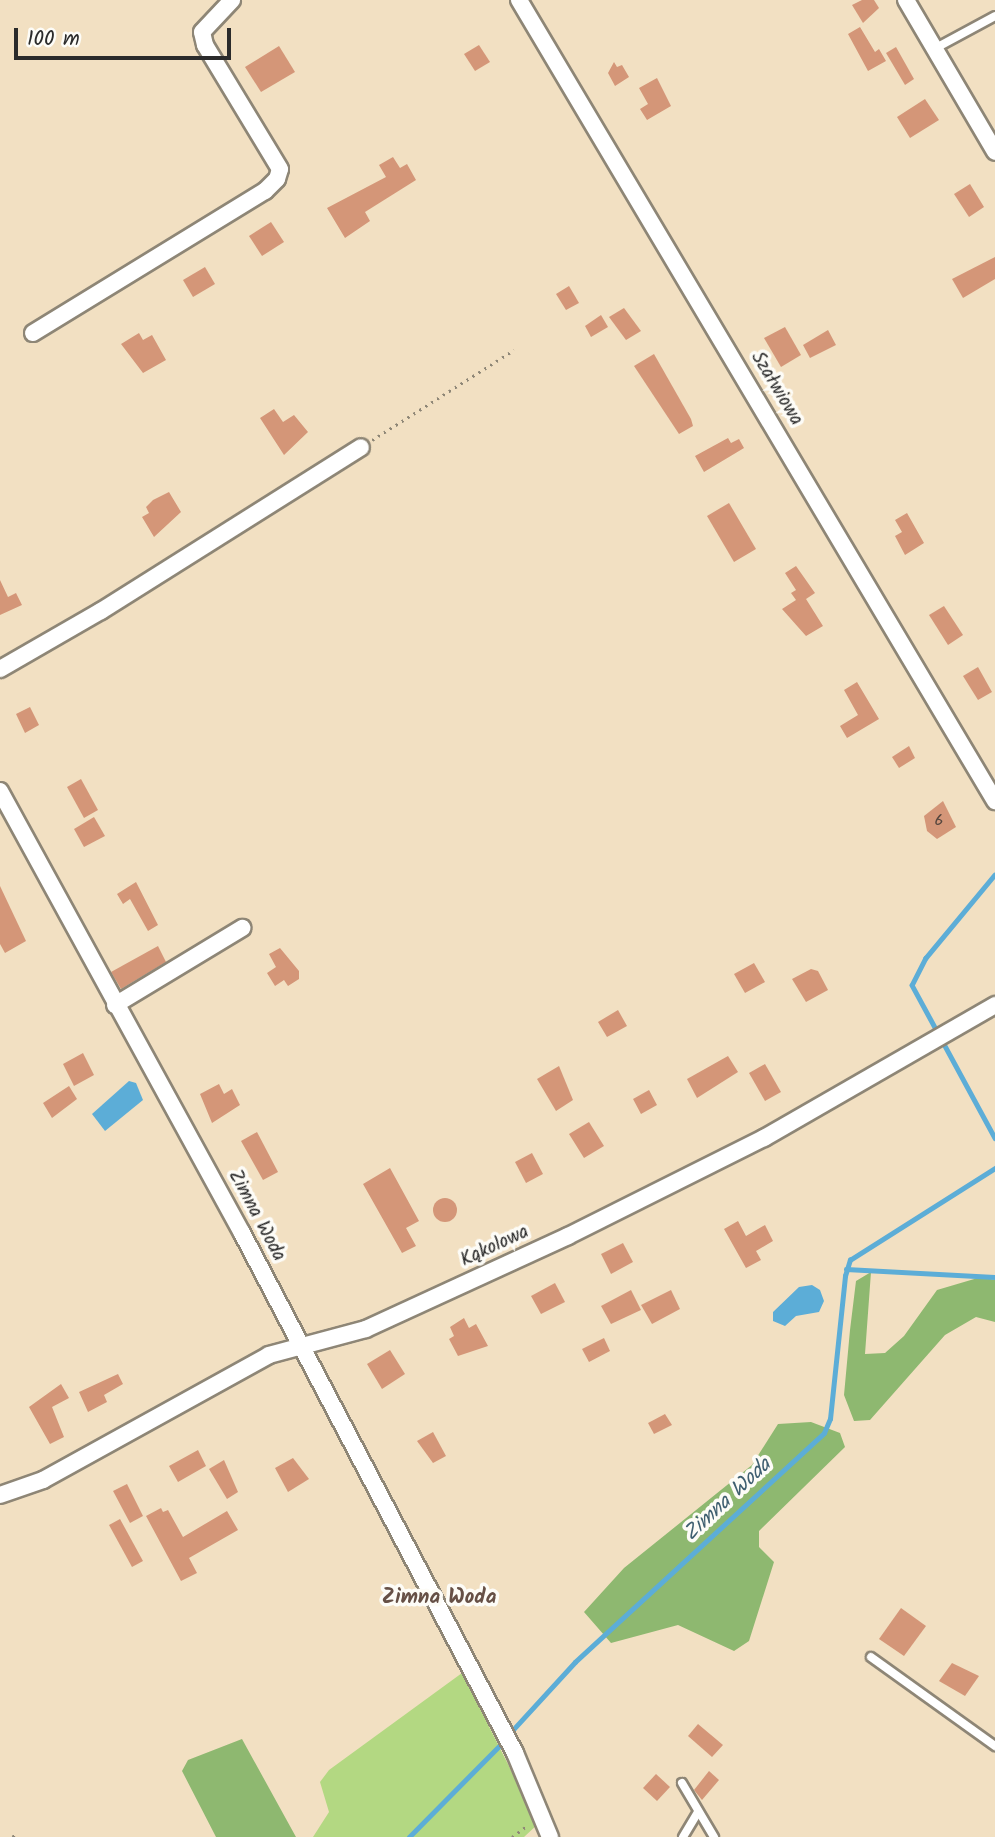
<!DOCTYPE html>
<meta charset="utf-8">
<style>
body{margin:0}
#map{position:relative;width:995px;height:1837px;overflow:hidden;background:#f2e0c2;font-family:Kalam,sans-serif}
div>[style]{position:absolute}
.green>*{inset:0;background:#b3d882}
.forest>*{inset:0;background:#8eb870}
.water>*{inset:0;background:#5cadd7}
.stream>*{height:4.5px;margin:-2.25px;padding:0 2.25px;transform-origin:2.25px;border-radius:2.25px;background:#5cadd7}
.building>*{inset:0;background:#d49678}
.round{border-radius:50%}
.path>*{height:2.5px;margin-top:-1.25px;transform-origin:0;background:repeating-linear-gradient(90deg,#8e8676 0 2px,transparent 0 7px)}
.roads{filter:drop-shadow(2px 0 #8e8676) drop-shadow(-2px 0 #8e8676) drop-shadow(0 2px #8e8676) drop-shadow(0 -2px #8e8676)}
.service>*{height:8px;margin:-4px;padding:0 4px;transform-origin:4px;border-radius:4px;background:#fff}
.minor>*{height:16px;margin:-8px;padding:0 8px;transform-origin:8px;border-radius:8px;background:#fff}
span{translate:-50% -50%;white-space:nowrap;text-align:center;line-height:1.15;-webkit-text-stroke:7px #fdfcf7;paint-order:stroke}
.number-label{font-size:16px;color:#55463e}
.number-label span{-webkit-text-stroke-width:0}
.street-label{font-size:19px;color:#2b2b2b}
.water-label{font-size:21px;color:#3f5f70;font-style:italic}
.neighbourhood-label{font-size:21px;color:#665046;font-weight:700}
.scale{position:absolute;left:14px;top:28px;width:217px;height:32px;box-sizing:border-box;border:4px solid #2b2b2b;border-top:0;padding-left:9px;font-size:21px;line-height:24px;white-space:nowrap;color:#2b2b2b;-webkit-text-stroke:5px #fdfcf7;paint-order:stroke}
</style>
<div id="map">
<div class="green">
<i style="clip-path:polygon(462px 1673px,538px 1824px,524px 1837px,313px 1837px,329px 1812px,320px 1782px,329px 1770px)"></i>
</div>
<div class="forest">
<i style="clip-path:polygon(871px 1272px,865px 1354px,885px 1353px,904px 1336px,937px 1290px,981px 1277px,995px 1280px,995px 1322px,976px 1317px,945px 1335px,870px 1420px,854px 1421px,844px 1395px,850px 1330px,856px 1281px)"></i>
<i style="clip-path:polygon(811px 1422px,840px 1433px,845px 1447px,759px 1531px,759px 1547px,774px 1562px,749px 1641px,734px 1651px,678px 1625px,611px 1643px,584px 1612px,624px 1568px,752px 1465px,778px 1424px)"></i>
<i style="clip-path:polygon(242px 1739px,296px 1837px,297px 1837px,216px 1837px,182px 1771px,188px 1760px)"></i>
</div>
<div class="water">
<i style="clip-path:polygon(129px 1081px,136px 1083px,143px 1100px,105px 1131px,92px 1114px)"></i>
<i style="clip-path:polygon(812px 1285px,820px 1290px,824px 1301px,819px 1312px,796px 1316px,785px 1326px,773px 1321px,773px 1312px,799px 1287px)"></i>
</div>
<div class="stream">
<i style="left:995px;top:875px;width:108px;rotate:129.7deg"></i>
<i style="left:926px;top:958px;width:30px;rotate:117deg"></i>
<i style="left:912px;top:985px;width:174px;rotate:61.5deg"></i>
<i style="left:846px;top:1269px;width:149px;rotate:3.1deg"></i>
<i style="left:510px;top:1733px;width:96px;rotate:-47.5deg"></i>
<i style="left:575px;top:1662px;width:338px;rotate:-42.6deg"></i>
<i style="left:824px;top:1433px;width:15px;rotate:-67deg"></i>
<i style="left:830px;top:1419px;width:144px;rotate:-84deg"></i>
<i style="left:845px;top:1276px;width:17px;rotate:-73deg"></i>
<i style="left:850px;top:1260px;width:172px;rotate:-32.4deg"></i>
<i style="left:409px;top:1837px;width:136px;rotate:-45.3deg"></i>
</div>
<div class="building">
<i style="clip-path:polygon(862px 0,874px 0,879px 8px,863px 23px,852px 5px)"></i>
<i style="clip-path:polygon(860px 27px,875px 52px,879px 49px,886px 61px,868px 71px,848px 34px)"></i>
<i style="clip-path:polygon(479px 45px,490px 62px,475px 71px,464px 54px)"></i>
<i style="clip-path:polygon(279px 46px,295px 72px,261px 92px,245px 67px)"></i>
<i style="clip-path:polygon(896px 47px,914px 79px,905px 85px,886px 53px)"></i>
<i style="clip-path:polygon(614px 62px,617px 67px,622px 65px,629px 77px,615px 86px,608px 73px)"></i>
<i style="clip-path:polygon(657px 78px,671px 106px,647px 120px,640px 109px,648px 104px,639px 88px)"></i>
<i style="clip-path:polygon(925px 99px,939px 120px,910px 138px,897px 117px)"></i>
<i style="clip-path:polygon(393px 157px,400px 168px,407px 164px,416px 180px,365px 212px,370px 221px,345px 238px,327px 208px,386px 177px,379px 165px)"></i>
<i style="clip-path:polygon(970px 184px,984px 207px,969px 217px,954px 194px)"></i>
<i style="clip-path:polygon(271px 222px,284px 242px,262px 256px,249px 236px)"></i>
<i style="clip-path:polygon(995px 257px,995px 279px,963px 298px,952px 279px)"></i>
<i style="clip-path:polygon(205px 267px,215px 284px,193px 297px,183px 280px)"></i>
<i style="clip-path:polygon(569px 286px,579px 303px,566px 310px,556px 294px)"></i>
<i style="clip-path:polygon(624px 308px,641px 331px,626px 340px,609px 317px)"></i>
<i style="clip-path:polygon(601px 315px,608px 327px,591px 337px,585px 326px)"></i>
<i style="clip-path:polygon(785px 327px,801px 355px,781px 367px,764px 338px)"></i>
<i style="clip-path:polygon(828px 330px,836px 345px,810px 358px,803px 345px)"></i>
<i style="clip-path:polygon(139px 333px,143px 340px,152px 335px,166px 360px,143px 373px,121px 344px)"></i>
<i style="clip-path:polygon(654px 354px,691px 419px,693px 426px,679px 434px,634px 366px)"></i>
<i style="clip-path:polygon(274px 409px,283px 422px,294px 415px,308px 432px,284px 455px,260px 418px)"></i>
<i style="clip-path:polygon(728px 438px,731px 443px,739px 439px,744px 448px,704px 472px,695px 456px)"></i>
<i style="clip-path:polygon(169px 492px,181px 512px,154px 537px,142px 517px,149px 513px,146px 507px,153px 500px)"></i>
<i style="clip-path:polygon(729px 503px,756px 549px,734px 562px,707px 516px)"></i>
<i style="clip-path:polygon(907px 513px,924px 543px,905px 555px,895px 536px,902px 532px,895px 520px)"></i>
<i style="clip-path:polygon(796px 566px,815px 593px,806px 599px,823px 626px,806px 636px,782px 609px,796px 600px,791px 593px,796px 590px,785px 573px)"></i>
<i style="clip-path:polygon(0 580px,8px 597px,16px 593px,22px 605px,0 615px)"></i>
<i style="clip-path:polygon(944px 606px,963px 635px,948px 645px,929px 615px)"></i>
<i style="clip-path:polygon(978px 667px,992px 692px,978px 700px,963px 676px)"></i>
<i style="clip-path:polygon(857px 682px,879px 719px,847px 738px,840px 726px,858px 715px,844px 690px)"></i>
<i style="clip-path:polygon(30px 707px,39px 725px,25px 733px,16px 714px)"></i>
<i style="clip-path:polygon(909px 746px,915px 758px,899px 768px,892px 757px)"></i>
<i style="clip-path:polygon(81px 779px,98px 810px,84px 818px,67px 787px)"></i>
<i style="clip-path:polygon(943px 801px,956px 827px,937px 839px,927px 831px,924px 816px)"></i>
<i style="clip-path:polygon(94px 817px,105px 836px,84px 847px,74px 829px)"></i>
<i style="clip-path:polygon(136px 882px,158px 925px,148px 931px,130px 899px,123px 904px,117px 894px)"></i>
<i style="clip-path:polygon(0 886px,26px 941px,5px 953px,0 944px)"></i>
<i style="clip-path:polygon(158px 946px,166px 962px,121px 989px,111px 972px)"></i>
<i style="clip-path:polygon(280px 948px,299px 971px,299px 979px,288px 986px,284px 980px,275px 986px,267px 973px,276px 967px,269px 954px)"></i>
<i style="clip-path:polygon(754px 963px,765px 982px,745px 993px,734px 974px)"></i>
<i style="clip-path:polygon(811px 969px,818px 971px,828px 990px,806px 1002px,792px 979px)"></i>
<i style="clip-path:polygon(618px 1010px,627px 1026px,607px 1037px,598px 1022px)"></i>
<i style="clip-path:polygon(83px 1053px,94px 1075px,74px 1086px,63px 1064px)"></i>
<i style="clip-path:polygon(728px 1056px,738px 1072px,697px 1098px,687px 1079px)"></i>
<i style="clip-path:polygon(765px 1064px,781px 1092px,765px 1101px,749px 1073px)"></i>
<i style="clip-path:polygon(559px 1066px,573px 1100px,556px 1111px,537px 1079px)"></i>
<i style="clip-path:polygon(219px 1084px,224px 1094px,232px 1089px,240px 1105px,212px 1123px,200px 1094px)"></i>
<i style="clip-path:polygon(69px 1086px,77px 1099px,52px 1118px,43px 1103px)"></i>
<i style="clip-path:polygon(649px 1090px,657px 1105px,641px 1114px,633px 1099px)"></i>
<i style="clip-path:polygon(589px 1122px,604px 1146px,584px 1158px,569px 1134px)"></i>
<i style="clip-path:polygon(257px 1132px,278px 1172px,263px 1180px,241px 1141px)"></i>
<i style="clip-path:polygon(532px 1153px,543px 1174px,526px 1183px,515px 1162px)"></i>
<i style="clip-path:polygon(390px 1168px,419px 1221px,406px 1228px,416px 1246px,402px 1253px,363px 1184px)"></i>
<i class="round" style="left:433px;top:1198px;width:24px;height:24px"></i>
<i style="clip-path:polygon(738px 1221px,746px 1236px,765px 1225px,773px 1241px,756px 1251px,761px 1260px,746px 1268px,724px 1229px)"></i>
<i style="clip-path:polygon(623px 1243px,633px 1262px,611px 1274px,601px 1254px)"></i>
<i style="clip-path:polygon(555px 1283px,565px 1302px,541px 1314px,531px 1296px)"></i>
<i style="clip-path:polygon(631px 1290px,641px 1310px,611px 1324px,601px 1306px)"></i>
<i style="clip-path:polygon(671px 1290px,680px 1309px,652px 1324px,641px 1305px)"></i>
<i style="clip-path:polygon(464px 1318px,469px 1328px,476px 1324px,488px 1346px,458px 1356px,449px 1339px,454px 1336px,450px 1327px)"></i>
<i style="clip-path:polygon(604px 1338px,610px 1351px,589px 1362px,582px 1349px)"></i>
<i style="clip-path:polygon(390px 1350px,405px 1374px,382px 1389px,367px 1364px)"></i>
<i style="clip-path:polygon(118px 1374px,123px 1384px,104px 1395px,107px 1402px,88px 1412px,79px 1392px)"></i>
<i style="clip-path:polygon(61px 1384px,69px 1398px,52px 1407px,64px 1437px,50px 1444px,29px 1407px)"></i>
<i style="clip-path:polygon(665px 1414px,672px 1425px,654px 1434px,648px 1423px)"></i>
<i style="clip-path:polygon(433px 1432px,446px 1456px,433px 1463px,417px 1441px)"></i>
<i style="clip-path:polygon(198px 1450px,206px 1466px,178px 1482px,169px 1466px)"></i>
<i style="clip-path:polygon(293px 1458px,309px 1479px,288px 1492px,275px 1468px)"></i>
<i style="clip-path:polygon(224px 1460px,238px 1492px,227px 1499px,209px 1469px)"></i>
<i style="clip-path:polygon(127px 1484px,143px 1516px,130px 1523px,113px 1491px)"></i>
<i style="clip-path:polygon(161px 1508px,163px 1512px,168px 1510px,183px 1537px,227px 1511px,238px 1530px,189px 1558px,197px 1573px,181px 1581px,146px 1516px)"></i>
<i style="clip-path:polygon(120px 1519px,143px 1561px,132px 1567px,109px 1525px)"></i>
<i style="clip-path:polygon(901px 1608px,926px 1626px,904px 1656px,879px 1639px)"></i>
<i style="clip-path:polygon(952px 1663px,979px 1676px,965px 1696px,939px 1681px)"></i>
<i style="clip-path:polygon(698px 1724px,723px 1745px,712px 1757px,688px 1736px)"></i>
<i style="clip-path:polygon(709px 1771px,719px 1780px,702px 1800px,694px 1790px)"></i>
<i style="clip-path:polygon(656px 1774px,670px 1787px,657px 1801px,643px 1788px)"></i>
</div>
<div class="path">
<i style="left:372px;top:440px;width:168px;rotate:-32.4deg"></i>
<i style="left:13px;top:1837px;width:5px;rotate:-68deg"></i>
<i style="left:512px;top:1837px;width:20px;rotate:-37deg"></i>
</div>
<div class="roads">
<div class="service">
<i style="left:934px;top:49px;width:69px;rotate:-28.4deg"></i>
<i style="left:871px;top:1657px;width:153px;rotate:35.7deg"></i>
<i style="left:682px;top:1783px;width:63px;rotate:59.3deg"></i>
<i style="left:683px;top:1837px;width:29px;rotate:-59deg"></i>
</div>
<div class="minor">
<i style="left:519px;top:0;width:932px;rotate:59.28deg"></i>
<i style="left:906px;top:0;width:176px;rotate:59.6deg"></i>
<i style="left:33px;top:333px;width:272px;rotate:-31.5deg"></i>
<i style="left:265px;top:191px;width:17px;rotate:-45deg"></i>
<i style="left:277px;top:179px;width:10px;rotate:-73deg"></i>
<i style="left:280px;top:169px;width:145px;rotate:-121.2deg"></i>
<i style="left:205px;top:45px;width:13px;rotate:-103deg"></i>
<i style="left:202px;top:32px;width:44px;rotate:-46.8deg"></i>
<i style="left:0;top:669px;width:116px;rotate:-29.9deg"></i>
<i style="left:101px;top:611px;width:307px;rotate:-32.2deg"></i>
<i style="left:0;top:791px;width:504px;rotate:61.3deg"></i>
<i style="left:242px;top:1233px;width:587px;rotate:62.3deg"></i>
<i style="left:515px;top:1753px;width:91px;rotate:67.4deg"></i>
<i style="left:115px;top:1005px;width:149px;rotate:-31.2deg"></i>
<i style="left:0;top:1495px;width:46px;rotate:-19.2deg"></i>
<i style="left:43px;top:1480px;width:258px;rotate:-28.9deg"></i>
<i style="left:269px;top:1355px;width:100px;rotate:-15deg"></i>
<i style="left:366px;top:1329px;width:222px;rotate:-24.7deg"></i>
<i style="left:568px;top:1236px;width:219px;rotate:-26.6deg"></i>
<i style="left:764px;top:1138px;width:267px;rotate:-29.9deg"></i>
</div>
</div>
<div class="number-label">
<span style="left:939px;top:821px">6</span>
</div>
<div class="street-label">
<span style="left:776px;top:389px;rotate:59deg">Szałwiowa</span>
<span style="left:256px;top:1216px;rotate:62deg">Zimna Woda</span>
<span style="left:495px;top:1247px;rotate:-25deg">Kąkolowa</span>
</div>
<div class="water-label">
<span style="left:728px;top:1500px;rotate:-43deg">Zimna Woda</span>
</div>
<div class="neighbourhood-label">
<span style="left:439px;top:1598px">Zimna Woda</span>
</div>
<div class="scale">100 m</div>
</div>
